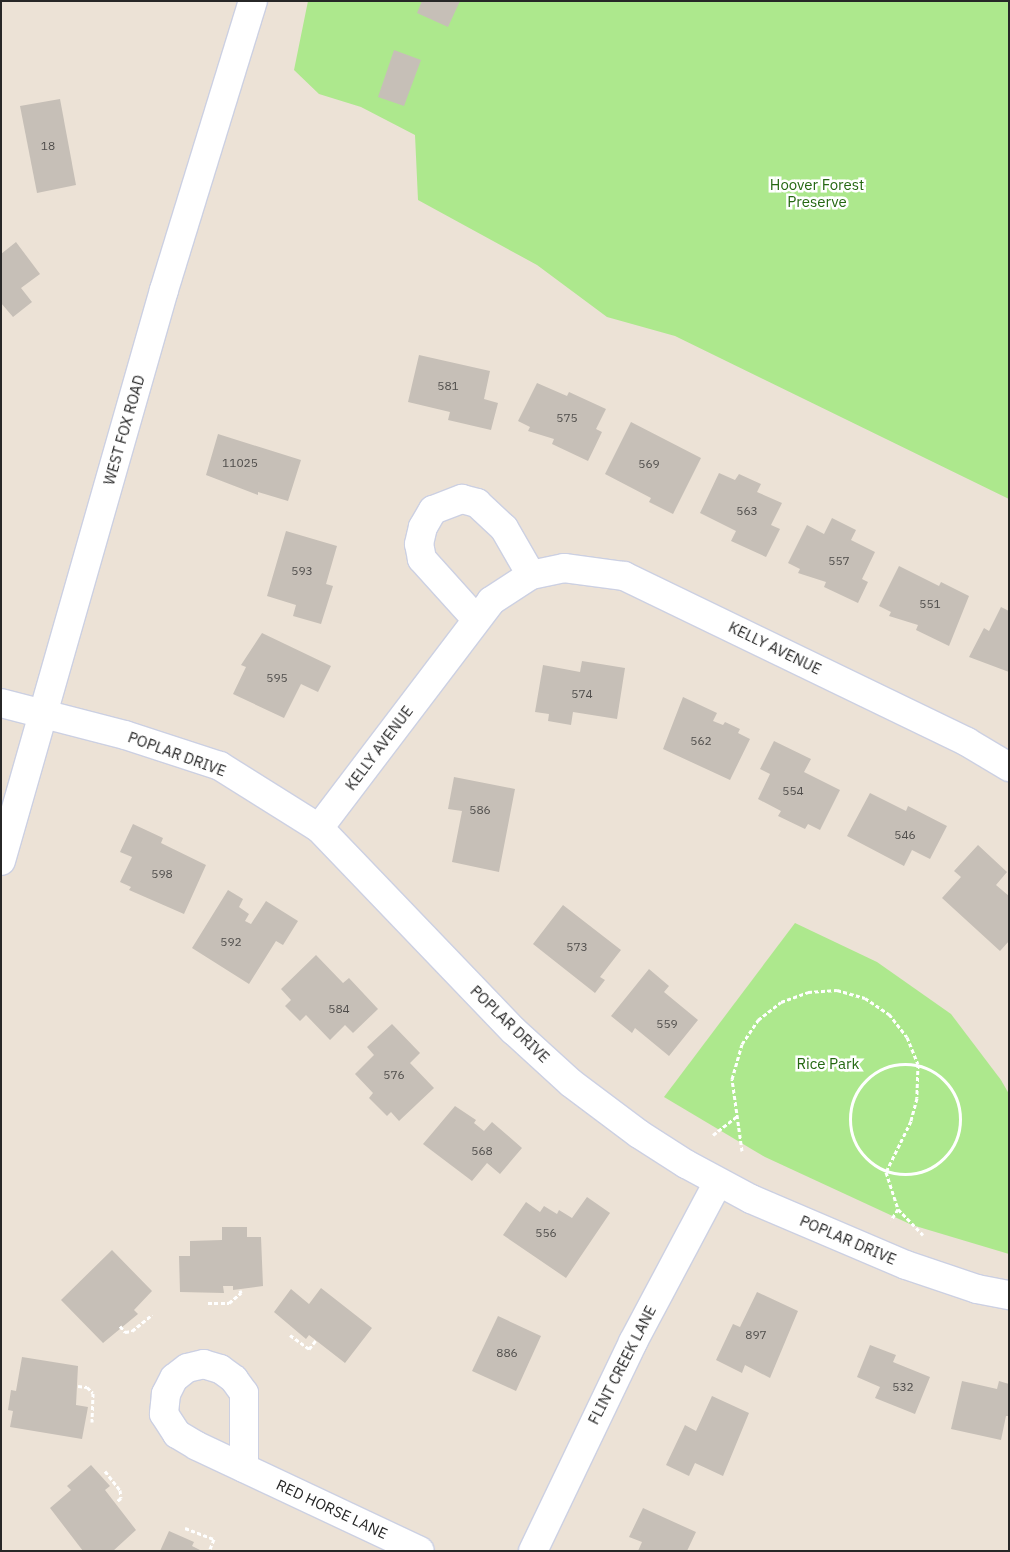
<!DOCTYPE html>
<style>
body{margin:0}
#map{position:relative;width:1010px;height:1552px;overflow:hidden;background:#ece2d6;font-family:"IBM Plex Sans",sans-serif}
div>[style]{position:absolute}
.green>*{inset:0;background:#ade88d}
.building>*{inset:0;background:#c6bfb7}
.path>*{height:3px;margin-top:-1.5px;transform-origin:0;background:repeating-linear-gradient(90deg,#fff 0 4px,transparent 0 6.5px)}
.path>.ring{margin:-1.5px;padding:0;box-sizing:content-box;background:none;border:3px solid #fff;border-radius:50%}
.roads{filter:drop-shadow(1px 0 #ccd0e2) drop-shadow(-1px 0 #ccd0e2) drop-shadow(0 1px #ccd0e2) drop-shadow(0 -1px #ccd0e2)}
.street>*{height:28px;margin:-14px;padding:0 14px;transform-origin:14px;border-radius:14px;background:#fff}
.secondary>*{height:28px;margin:-14px;padding:0 14px;transform-origin:14px;border-radius:14px;background:#fff}
span{translate:-50% -50%;white-space:nowrap;text-align:center;line-height:1.15;-webkit-text-stroke:5px #fff;paint-order:stroke}
.number-label{font-size:12px;color:#4f4d4b}
.number-label span{-webkit-text-stroke-width:0}
.park-label{font-size:15px;color:#256812}
.street-label{font-size:15px;color:#272727}
.frame{position:absolute;inset:0;border:2px solid #272727;pointer-events:none}
</style>
<div id="map">
<div class="green">
<i style="clip-path:polygon(308px 1px,1009px 1px,1009px 499px,675px 336px,607px 317px,537px 265px,418px 200px,415px 135px,361px 107px,319px 94px,294px 70px)"></i>
<i style="clip-path:polygon(795px 923px,877px 962px,951px 1014px,1001px 1080px,1009px 1094px,1009px 1254px,912px 1225px,765px 1157px,664px 1097px)"></i>
</div>
<div class="building">
<i style="clip-path:polygon(422px 1px,460px 1px,448px 27px,417px 13px)"></i>
<i style="clip-path:polygon(394px 50px,421px 60px,404px 106px,378px 97px)"></i>
<i style="clip-path:polygon(60px 99px,76px 185px,37px 193px,20px 106px)"></i>
<i style="clip-path:polygon(16px 242px,40px 274px,21px 288px,32px 302px,13px 317px,1px 303px,1px 254px)"></i>
<i style="clip-path:polygon(419px 355px,490px 371px,484px 399px,498px 403px,491px 430px,448px 420px,450px 412px,408px 402px)"></i>
<i style="clip-path:polygon(537px 383px,567px 396px,569px 392px,606px 409px,596px 429px,602px 432px,588px 461px,552px 444px,554px 439px,528px 431px,530px 427px,518px 421px)"></i>
<i style="clip-path:polygon(631px 422px,701px 458px,673px 514px,649px 502px,651px 498px,605px 474px)"></i>
<i style="clip-path:polygon(218px 434px,301px 460px,288px 501px,258px 492px,258px 495px,206px 475px)"></i>
<i style="clip-path:polygon(719px 473px,735px 480px,739px 474px,761px 484px,757px 492px,782px 503px,771px 525px,780px 529px,766px 557px,731px 541px,736px 531px,700px 513px)"></i>
<i style="clip-path:polygon(832px 518px,856px 530px,851px 540px,875px 552px,862px 579px,868px 582px,858px 603px,824px 587px,826px 582px,798px 573px,800px 569px,788px 563px,807px 525px,824px 534px)"></i>
<i style="clip-path:polygon(286px 531px,337px 546px,326px 584px,333px 586px,321px 624px,293px 616px,296px 605px,267px 596px)"></i>
<i style="clip-path:polygon(899px 566px,939px 586px,941px 582px,969px 596px,949px 646px,916px 630px,918px 625px,889px 616px,891px 612px,879px 606px)"></i>
<i style="clip-path:polygon(1001px 607px,1009px 611px,1009px 672px,969px 657px,984px 628px,989px 631px)"></i>
<i style="clip-path:polygon(262px 633px,331px 666px,318px 692px,301px 684px,284px 718px,233px 694px,246px 667px,241px 665px)"></i>
<i style="clip-path:polygon(582px 661px,625px 668px,617px 719px,573px 712px,571px 725px,548px 721px,549px 714px,535px 712px,543px 665px,580px 672px)"></i>
<i style="clip-path:polygon(683px 697px,717px 713px,713px 721px,723px 725px,725px 722px,740px 729px,738px 733px,750px 739px,730px 780px,663px 749px)"></i>
<i style="clip-path:polygon(774px 741px,811px 759px,804px 772px,840px 790px,820px 830px,808px 824px,805px 829px,778px 816px,781px 811px,758px 799px,770px 774px,760px 769px)"></i>
<i style="clip-path:polygon(454px 777px,515px 789px,499px 872px,452px 862px,462px 811px,448px 809px)"></i>
<i style="clip-path:polygon(870px 793px,906px 811px,908px 806px,947px 826px,930px 859px,912px 850px,904px 866px,847px 836px)"></i>
<i style="clip-path:polygon(133px 824px,163px 838px,161px 843px,206px 865px,184px 914px,129px 890px,131px 887px,120px 882px,132px 857px,120px 852px)"></i>
<i style="clip-path:polygon(978px 845px,1007px 872px,996px 885px,1009px 896px,1009px 941px,1000px 951px,942px 898px,961px 877px,954px 871px)"></i>
<i style="clip-path:polygon(228px 890px,243px 899px,239px 907px,249px 914px,245px 921px,251px 924px,266px 901px,298px 921px,283px 945px,276px 941px,249px 984px,192px 948px)"></i>
<i style="clip-path:polygon(563px 905px,621px 950px,600px 977px,605px 980px,595px 993px,533px 944px)"></i>
<i style="clip-path:polygon(316px 955px,343px 983px,349px 978px,378px 1009px,353px 1033px,345px 1025px,330px 1040px,306px 1015px,300px 1021px,285px 1006px,291px 1000px,281px 989px)"></i>
<i style="clip-path:polygon(649px 969px,669px 986px,664px 992px,698px 1020px,669px 1056px,635px 1028px,632px 1033px,611px 1016px)"></i>
<i style="clip-path:polygon(392px 1024px,420px 1053px,410px 1063px,434px 1088px,399px 1121px,391px 1112px,387px 1116px,369px 1098px,373px 1093px,355px 1074px,374px 1055px,367px 1047px)"></i>
<i style="clip-path:polygon(455px 1106px,476px 1120px,474px 1123px,484px 1131px,492px 1122px,522px 1148px,500px 1174px,487px 1163px,472px 1181px,423px 1144px)"></i>
<i style="clip-path:polygon(587px 1197px,610px 1213px,566px 1278px,503px 1235px,526px 1202px,540px 1212px,544px 1206px,557px 1214px,559px 1210px,572px 1218px)"></i>
<i style="clip-path:polygon(222px 1227px,247px 1227px,247px 1237px,261px 1237px,263px 1286px,233px 1290px,233px 1286px,223px 1286px,224px 1293px,180px 1292px,179px 1256px,190px 1256px,190px 1241px,222px 1240px)"></i>
<i style="clip-path:polygon(112px 1250px,152px 1291px,134px 1310px,138px 1314px,103px 1343px,61px 1300px)"></i>
<i style="clip-path:polygon(321px 1288px,372px 1328px,345px 1363px,309px 1335px,306px 1339px,274px 1312px,291px 1289px,309px 1304px)"></i>
<i style="clip-path:polygon(757px 1292px,798px 1311px,770px 1378px,745px 1365px,742px 1373px,716px 1360px,733px 1324px,740px 1327px)"></i>
<i style="clip-path:polygon(498px 1316px,541px 1336px,516px 1391px,472px 1371px)"></i>
<i style="clip-path:polygon(870px 1345px,896px 1355px,893px 1362px,930px 1377px,915px 1414px,875px 1398px,880px 1387px,857px 1377px)"></i>
<i style="clip-path:polygon(22px 1357px,78px 1366px,76px 1405px,88px 1407px,82px 1439px,10px 1427px,13px 1411px,8px 1410px,11px 1390px,16px 1391px)"></i>
<i style="clip-path:polygon(962px 1381px,997px 1389px,999px 1381px,1009px 1384px,1009px 1416px,1006px 1416px,1001px 1440px,951px 1429px)"></i>
<i style="clip-path:polygon(712px 1396px,749px 1413px,723px 1476px,695px 1463px,689px 1476px,666px 1465px,685px 1425px,696px 1431px)"></i>
<i style="clip-path:polygon(91px 1465px,110px 1486px,105px 1490px,136px 1530px,113px 1551px,83px 1551px,50px 1508px,71px 1490px,67px 1486px)"></i>
<i style="clip-path:polygon(643px 1508px,696px 1532px,687px 1551px,638px 1551px,642px 1542px,629px 1537px)"></i>
<i style="clip-path:polygon(169px 1531px,194px 1542px,192px 1546px,202px 1551px,160px 1551px)"></i>
</div>
<div class="path">
<i class="ring" style="left:850px;top:1064px;width:107px;height:107px"></i>
<i style="left:713px;top:1135px;width:31px;rotate:-38deg"></i>
<i style="left:742px;top:1151px;width:73px;rotate:-97.9deg"></i>
<i style="left:732px;top:1079px;width:36px;rotate:-74deg"></i>
<i style="left:742px;top:1044px;width:29px;rotate:-56deg"></i>
<i style="left:758px;top:1020px;width:29px;rotate:-38deg"></i>
<i style="left:781px;top:1002px;width:29px;rotate:-20deg"></i>
<i style="left:808px;top:992px;width:29px;rotate:-4deg"></i>
<i style="left:837px;top:990px;width:29px;rotate:16deg"></i>
<i style="left:865px;top:998px;width:29px;rotate:34deg"></i>
<i style="left:889px;top:1014px;width:29px;rotate:52deg"></i>
<i style="left:907px;top:1037px;width:29px;rotate:68deg"></i>
<i style="left:918px;top:1064px;width:34px;rotate:92deg"></i>
<i style="left:917px;top:1098px;width:24px;rotate:105deg"></i>
<i style="left:911px;top:1121px;width:57px;rotate:116.1deg"></i>
<i style="left:886px;top:1172px;width:39px;rotate:72deg"></i>
<i style="left:898px;top:1209px;width:13px;rotate:122deg"></i>
<i style="left:898px;top:1209px;width:36px;rotate:46deg"></i>
<i style="left:208px;top:1303px;width:21px"></i>
<i style="left:229px;top:1303px;width:16px;rotate:-40deg"></i>
<i style="left:241px;top:1293px;width:3px;rotate:-108deg"></i>
<i style="left:120px;top:1326px;width:8px;rotate:50deg"></i>
<i style="left:125px;top:1332px;width:7px;rotate:-8deg"></i>
<i style="left:132px;top:1331px;width:26px;rotate:-39deg"></i>
<i style="left:290px;top:1335px;width:24px;rotate:36deg"></i>
<i style="left:309px;top:1349px;width:11px;rotate:-52deg"></i>
<i style="left:78px;top:1386px;width:9px;rotate:6deg"></i>
<i style="left:87px;top:1387px;width:8px;rotate:45deg"></i>
<i style="left:93px;top:1393px;width:29px;rotate:92deg"></i>
<i style="left:105px;top:1471px;width:24px;rotate:52deg"></i>
<i style="left:120px;top:1490px;width:8px;rotate:83deg"></i>
<i style="left:121px;top:1498px;width:6px;rotate:141deg"></i>
<i style="left:185px;top:1528px;width:31px;rotate:21deg"></i>
<i style="left:214px;top:1539px;width:11px;rotate:112deg"></i>
</div>
<div class="roads">
<div class="street">
<i style="left:476px;top:619px;width:81px;rotate:-132deg"></i>
<i style="left:422px;top:559px;width:15px;rotate:-101deg"></i>
<i style="left:419px;top:544px;width:17px;rotate:-77deg"></i>
<i style="left:423px;top:527px;width:20px;rotate:-60deg"></i>
<i style="left:433px;top:510px;width:31px;rotate:-21deg"></i>
<i style="left:462px;top:499px;width:16px;rotate:15deg"></i>
<i style="left:477px;top:503px;width:37px;rotate:43deg"></i>
<i style="left:504px;top:528px;width:54px;rotate:60.1deg"></i>
<i style="left:1px;top:703px;width:128px;rotate:14.5deg"></i>
<i style="left:125px;top:735px;width:100px;rotate:18.1deg"></i>
<i style="left:220px;top:766px;width:117px;rotate:32.1deg"></i>
<i style="left:319px;top:828px;width:281px;rotate:46.2deg"></i>
<i style="left:514px;top:1031px;width:77px;rotate:42.4deg"></i>
<i style="left:571px;top:1083px;width:85px;rotate:36.9deg"></i>
<i style="left:639px;top:1134px;width:56px;rotate:32.6deg"></i>
<i style="left:686px;top:1164px;width:74px;rotate:28.3deg"></i>
<i style="left:751px;top:1199px;width:168px;rotate:23.1deg"></i>
<i style="left:906px;top:1265px;width:75px;rotate:18.7deg"></i>
<i style="left:977px;top:1289px;width:33px;rotate:11deg"></i>
<i style="left:319px;top:828px;width:285px;rotate:-52.8deg"></i>
<i style="left:491px;top:601px;width:48px;rotate:-33deg"></i>
<i style="left:531px;top:575px;width:34px;rotate:-12deg"></i>
<i style="left:564px;top:568px;width:61px;rotate:7.6deg"></i>
<i style="left:624px;top:576px;width:381px;rotate:25.8deg"></i>
<i style="left:967px;top:742px;width:49px;rotate:30.8deg"></i>
<i style="left:244px;top:1468px;width:75px;rotate:-90deg"></i>
<i style="left:244px;top:1393px;width:17px;rotate:-126deg"></i>
<i style="left:234px;top:1379px;width:17px;rotate:-144deg"></i>
<i style="left:220px;top:1369px;width:17px;rotate:-163deg"></i>
<i style="left:204px;top:1364px;width:17px;rotate:167deg"></i>
<i style="left:187px;top:1368px;width:16px;rotate:142deg"></i>
<i style="left:174px;top:1378px;width:18px;rotate:117deg"></i>
<i style="left:166px;top:1394px;width:20px;rotate:96deg"></i>
<i style="left:164px;top:1414px;width:24px;rotate:57deg"></i>
<i style="left:177px;top:1434px;width:23px;rotate:31deg"></i>
<i style="left:197px;top:1446px;width:246px;rotate:25.2deg"></i>
<i style="left:533px;top:1551px;width:232px;rotate:-64.4deg"></i>
<i style="left:633px;top:1342px;width:181px;rotate:-62deg"></i>
</div>
<div class="secondary">
<i style="left:1px;top:861px;width:594px;rotate:-74.07deg"></i>
<i style="left:164px;top:290px;width:302px;rotate:-72.9deg"></i>
</div>
</div>
<div class="number-label">
<span style="left:48px;top:146px">18</span>
<span style="left:448px;top:386px">581</span>
<span style="left:567px;top:418px">575</span>
<span style="left:240px;top:463px">11025</span>
<span style="left:649px;top:464px">569</span>
<span style="left:747px;top:511px">563</span>
<span style="left:839px;top:561px">557</span>
<span style="left:302px;top:571px">593</span>
<span style="left:930px;top:604px">551</span>
<span style="left:277px;top:678px">595</span>
<span style="left:582px;top:694px">574</span>
<span style="left:701px;top:741px">562</span>
<span style="left:793px;top:791px">554</span>
<span style="left:480px;top:810px">586</span>
<span style="left:905px;top:835px">546</span>
<span style="left:162px;top:874px">598</span>
<span style="left:231px;top:942px">592</span>
<span style="left:577px;top:947px">573</span>
<span style="left:339px;top:1009px">584</span>
<span style="left:667px;top:1024px">559</span>
<span style="left:394px;top:1075px">576</span>
<span style="left:482px;top:1151px">568</span>
<span style="left:546px;top:1233px">556</span>
<span style="left:756px;top:1335px">897</span>
<span style="left:507px;top:1353px">886</span>
<span style="left:903px;top:1387px">532</span>
</div>
<div class="park-label">
<span style="left:817px;top:193px">Hoover Forest<br>Preserve</span>
<span style="left:828px;top:1064px">Rice Park</span>
</div>
<div class="street-label">
<span style="left:124px;top:430px;rotate:-74deg">WEST FOX ROAD</span>
<span style="left:775px;top:648px;rotate:26deg">KELLY AVENUE</span>
<span style="left:379px;top:748px;rotate:-53deg">KELLY AVENUE</span>
<span style="left:177px;top:754px;rotate:20deg">POPLAR DRIVE</span>
<span style="left:510px;top:1024px;rotate:44deg">POPLAR DRIVE</span>
<span style="left:848px;top:1240px;rotate:23deg">POPLAR DRIVE</span>
<span style="left:622px;top:1365px;rotate:-63deg">FLINT CREEK LANE</span>
<span style="left:332px;top:1509px;rotate:25deg">RED HORSE LANE</span>
</div>
<div class="frame"></div>
</div>
